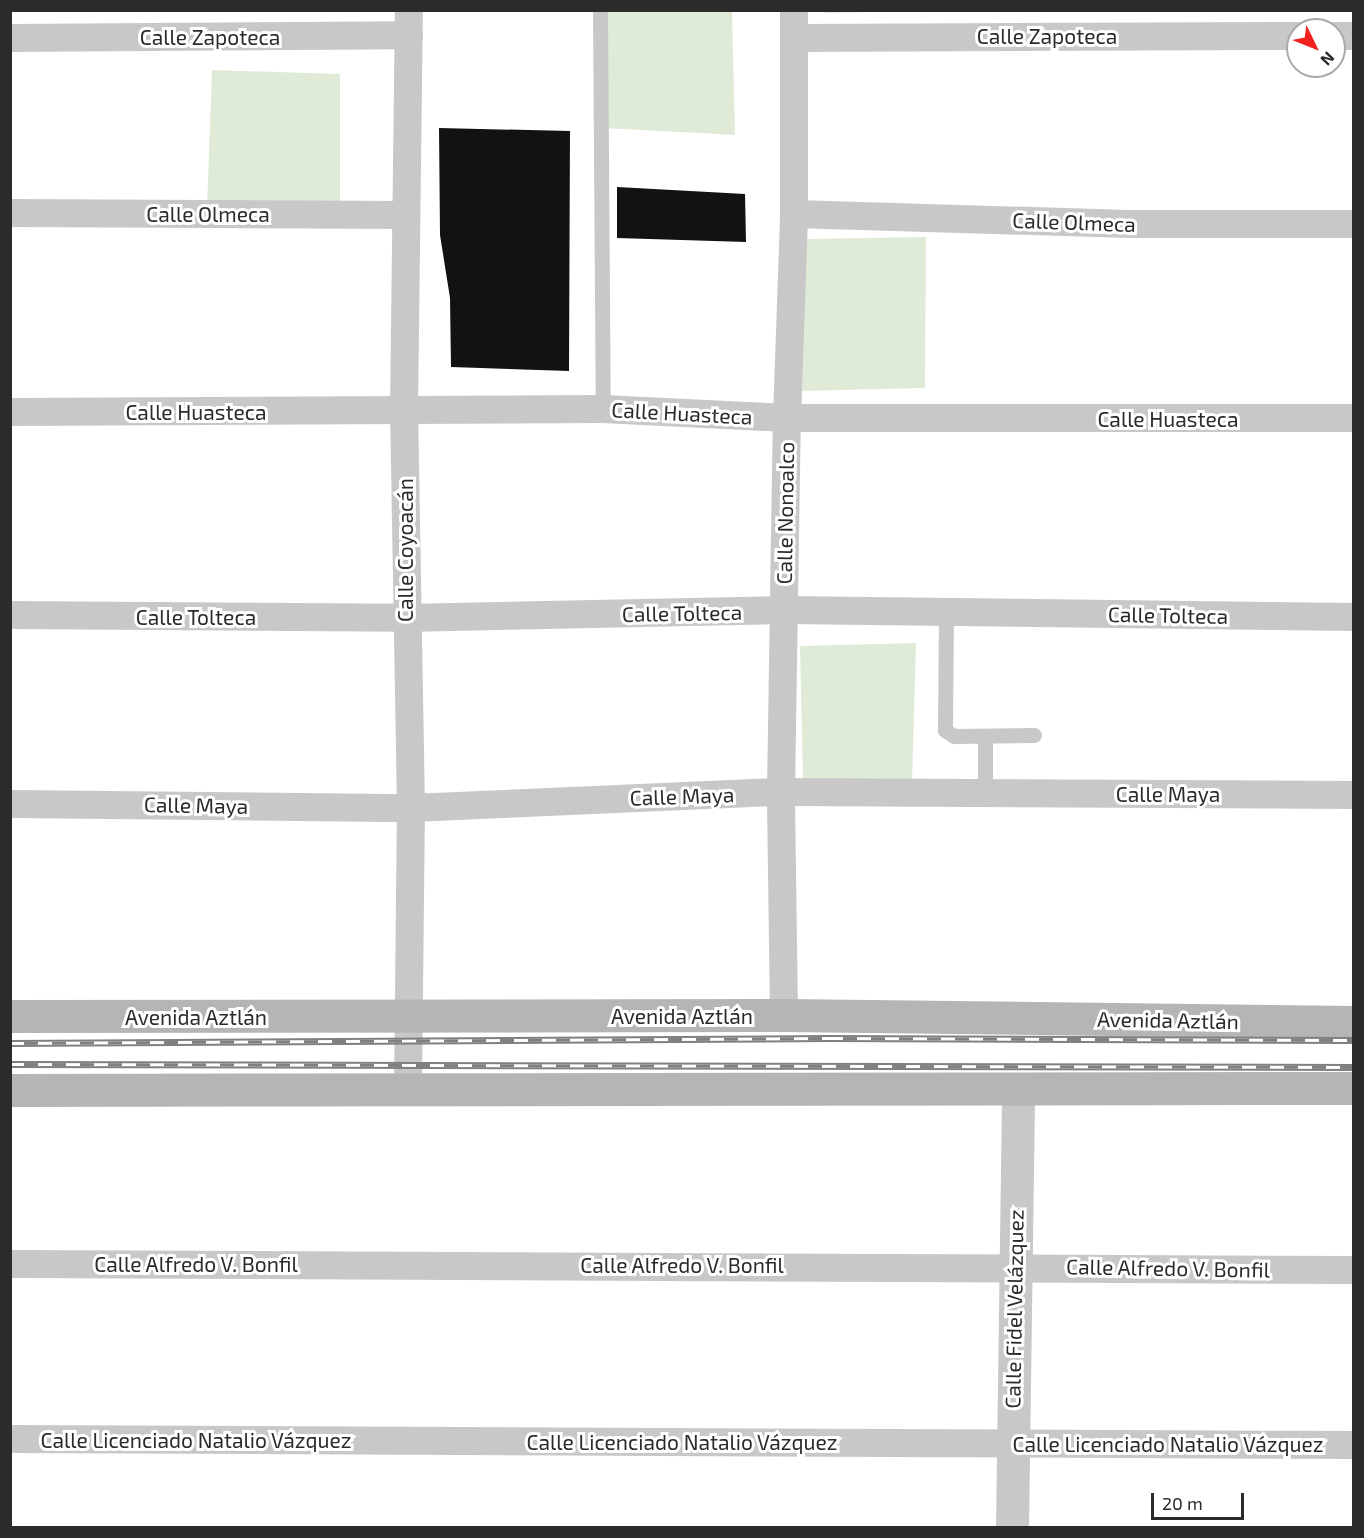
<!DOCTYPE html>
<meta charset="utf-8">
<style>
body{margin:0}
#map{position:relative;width:1364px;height:1538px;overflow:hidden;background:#fff;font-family:"Exo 2",sans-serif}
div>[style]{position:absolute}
.green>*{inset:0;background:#e0ebd7}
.building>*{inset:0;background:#121212}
.service>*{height:15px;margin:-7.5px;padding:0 7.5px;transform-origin:7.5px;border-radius:7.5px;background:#c8c8c8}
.minor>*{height:28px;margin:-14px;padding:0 14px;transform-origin:14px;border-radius:14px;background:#c8c8c8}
.tertiary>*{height:33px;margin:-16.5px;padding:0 16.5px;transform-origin:16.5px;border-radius:16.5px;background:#c8c8c8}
.secondary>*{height:33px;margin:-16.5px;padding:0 16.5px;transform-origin:16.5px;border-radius:16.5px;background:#b5b5b5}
.rail>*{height:7px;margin-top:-3.5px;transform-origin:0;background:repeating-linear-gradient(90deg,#fff 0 14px,#808080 0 28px);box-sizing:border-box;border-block:2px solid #808080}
span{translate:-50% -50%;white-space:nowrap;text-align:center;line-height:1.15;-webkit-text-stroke:6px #fff;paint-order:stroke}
.street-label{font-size:21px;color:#2b2b2b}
.frame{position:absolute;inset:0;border:12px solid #2b2b2b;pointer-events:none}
.north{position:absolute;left:1286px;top:18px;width:60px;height:60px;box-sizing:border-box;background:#fff;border:2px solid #aaa;border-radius:50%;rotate:133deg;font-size:16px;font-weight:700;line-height:24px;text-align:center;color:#2b2b2b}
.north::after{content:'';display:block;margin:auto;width:21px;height:27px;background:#f1221f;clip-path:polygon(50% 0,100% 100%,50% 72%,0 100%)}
.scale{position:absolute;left:1151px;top:1493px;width:93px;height:27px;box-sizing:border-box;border:3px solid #2b2b2b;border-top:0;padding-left:8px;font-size:18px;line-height:21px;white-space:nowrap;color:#2b2b2b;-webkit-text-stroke:4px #fff;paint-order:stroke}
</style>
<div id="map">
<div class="green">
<i style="clip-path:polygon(824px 10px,921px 10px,921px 11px,824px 13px)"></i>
<i style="clip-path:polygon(605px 11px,732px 11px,735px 135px,604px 128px)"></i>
<i style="clip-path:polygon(212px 70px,340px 74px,340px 207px,207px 208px)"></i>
<i style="clip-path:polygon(926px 237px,925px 388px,801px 391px,806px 239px)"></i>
<i style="clip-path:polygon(916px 643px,912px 783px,803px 784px,800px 646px)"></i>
</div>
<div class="building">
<i style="clip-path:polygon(439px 128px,570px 131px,569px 371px,451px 367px,450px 298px,440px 235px)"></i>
<i style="clip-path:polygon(617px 187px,745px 194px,746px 242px,617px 238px)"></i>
</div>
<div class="service">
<i style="left:600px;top:10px;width:399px;rotate:89.6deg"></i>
<i style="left:946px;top:612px;width:118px;rotate:90.5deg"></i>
<i style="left:945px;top:730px;width:11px;rotate:34deg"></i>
<i style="left:954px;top:736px;width:80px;rotate:-0.7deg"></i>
<i style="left:985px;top:736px;width:56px;rotate:90deg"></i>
</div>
<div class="minor">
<i style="left:1334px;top:36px;width:20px"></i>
<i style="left:10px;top:38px;width:399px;rotate:-0.4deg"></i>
<i style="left:796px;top:38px;width:502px;rotate:-0.23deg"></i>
<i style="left:10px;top:213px;width:395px;rotate:0.3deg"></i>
<i style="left:794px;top:214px;width:335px;rotate:1.7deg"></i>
<i style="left:1129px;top:224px;width:225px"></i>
<i style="left:10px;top:412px;width:593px;rotate:-0.29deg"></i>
<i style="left:603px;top:409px;width:184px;rotate:2.8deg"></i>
<i style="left:787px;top:418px;width:567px"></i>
<i style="left:10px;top:615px;width:395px;rotate:0.4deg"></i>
<i style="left:405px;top:618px;width:379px;rotate:-1.2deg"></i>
<i style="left:784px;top:610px;width:570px;rotate:0.7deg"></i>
<i style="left:10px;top:804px;width:401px;rotate:0.6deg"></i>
<i style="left:411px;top:808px;width:370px;rotate:-2.5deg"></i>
<i style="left:781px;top:792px;width:573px;rotate:0.3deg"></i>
<i style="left:784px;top:1015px;width:223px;rotate:-90.8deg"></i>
<i style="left:781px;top:792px;width:374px;rotate:-89.1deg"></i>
<i style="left:787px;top:418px;width:204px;rotate:-88deg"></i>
<i style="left:794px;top:214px;width:204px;rotate:-90deg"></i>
<i style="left:408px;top:1089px;width:281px;rotate:-89.4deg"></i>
<i style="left:411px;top:808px;width:397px;rotate:-91deg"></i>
<i style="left:404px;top:411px;width:401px;rotate:-89.3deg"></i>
<i style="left:10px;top:1264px;width:1344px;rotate:0.26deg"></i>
<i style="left:10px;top:1439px;width:1344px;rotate:0.26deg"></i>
</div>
<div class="tertiary">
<i style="left:1012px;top:1528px;width:437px;rotate:-89.2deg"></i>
</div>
<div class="secondary">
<i style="left:10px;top:1016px;width:774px;rotate:-0.07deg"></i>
<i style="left:784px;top:1015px;width:570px;rotate:0.7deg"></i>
<i style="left:10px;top:1090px;width:1344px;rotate:-0.09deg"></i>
</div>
<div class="rail">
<i style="left:10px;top:1043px;width:819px;rotate:-0.35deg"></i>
<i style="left:829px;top:1038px;width:525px;rotate:0.22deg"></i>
<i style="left:10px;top:1064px;width:1344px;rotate:0.13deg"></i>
</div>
<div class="street-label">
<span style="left:1047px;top:36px">Calle Zapoteca</span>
<span style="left:210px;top:37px">Calle Zapoteca</span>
<span style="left:208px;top:214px">Calle Olmeca</span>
<span style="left:1074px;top:222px;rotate:2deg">Calle Olmeca</span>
<span style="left:196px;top:412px">Calle Huasteca</span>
<span style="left:682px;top:413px;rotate:3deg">Calle Huasteca</span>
<span style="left:1168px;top:419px">Calle Huasteca</span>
<span style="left:785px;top:513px;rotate:-89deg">Calle Nonoalco</span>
<span style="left:405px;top:550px;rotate:-90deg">Calle Coyoacán</span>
<span style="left:682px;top:613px;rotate:-1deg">Calle Tolteca</span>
<span style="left:1168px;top:615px;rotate:1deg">Calle Tolteca</span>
<span style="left:196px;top:617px">Calle Tolteca</span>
<span style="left:1168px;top:794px">Calle Maya</span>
<span style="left:682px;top:796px;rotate:-2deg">Calle Maya</span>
<span style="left:196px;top:805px;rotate:1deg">Calle Maya</span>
<span style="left:682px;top:1016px">Avenida Aztlán</span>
<span style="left:196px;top:1017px">Avenida Aztlán</span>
<span style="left:1168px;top:1020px;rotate:1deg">Avenida Aztlán</span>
<span style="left:196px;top:1264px">Calle Alfredo V. Bonfil</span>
<span style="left:682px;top:1265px">Calle Alfredo V. Bonfil</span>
<span style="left:1168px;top:1268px;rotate:1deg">Calle Alfredo V. Bonfil</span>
<span style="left:1014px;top:1309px;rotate:-89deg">Calle Fidel Velázquez</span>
<span style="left:196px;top:1440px">Calle Licenciado Natalio Vázquez</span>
<span style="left:682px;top:1442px">Calle Licenciado Natalio Vázquez</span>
<span style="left:1168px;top:1444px">Calle Licenciado Natalio Vázquez</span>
</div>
<div class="frame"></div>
<div class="north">N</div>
<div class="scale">20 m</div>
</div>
